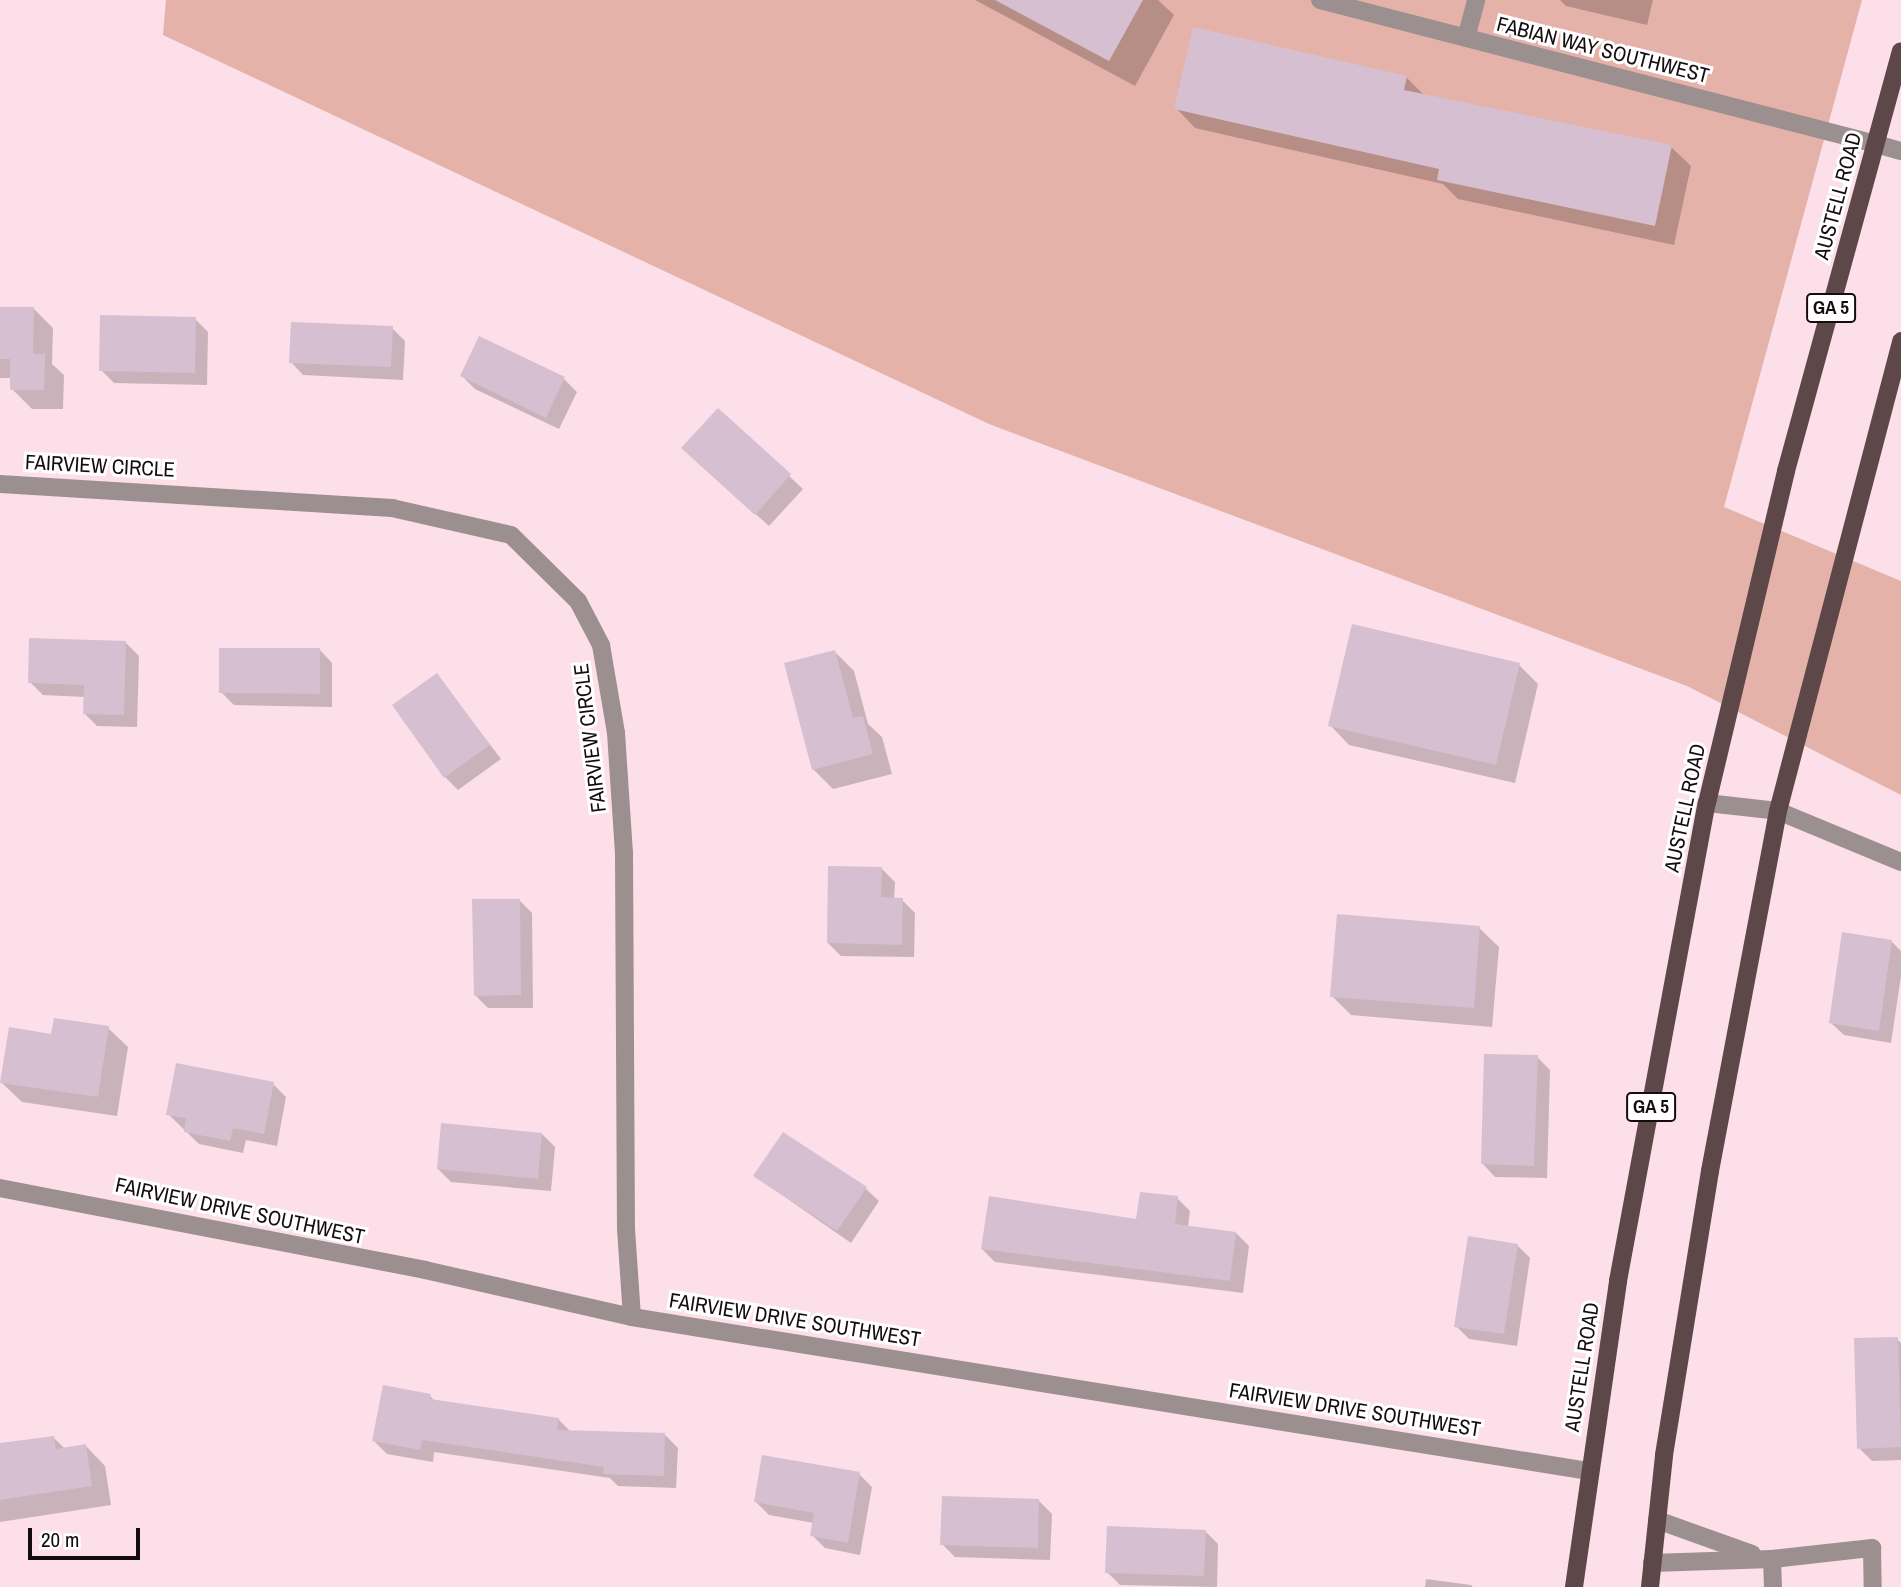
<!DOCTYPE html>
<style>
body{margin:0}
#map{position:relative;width:1901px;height:1587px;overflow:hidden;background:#fcdfe9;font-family:"Archivo Narrow",sans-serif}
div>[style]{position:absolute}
.green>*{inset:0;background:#e4b2a8}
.shadow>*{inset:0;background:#0003}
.building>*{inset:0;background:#d6bfd0}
.service>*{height:18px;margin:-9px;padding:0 9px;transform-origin:9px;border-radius:9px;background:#9c8f90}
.minor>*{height:18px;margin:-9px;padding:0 9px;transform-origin:9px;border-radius:9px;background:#9c8f90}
.tertiary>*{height:18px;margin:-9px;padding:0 9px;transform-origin:9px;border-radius:9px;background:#9c8f90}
.primary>*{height:18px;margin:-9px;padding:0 9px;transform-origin:9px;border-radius:9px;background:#5d4749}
span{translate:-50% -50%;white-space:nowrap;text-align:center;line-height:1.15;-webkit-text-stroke:6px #fff;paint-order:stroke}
.shield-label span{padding:2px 5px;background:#fff;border:2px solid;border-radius:5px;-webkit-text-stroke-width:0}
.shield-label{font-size:19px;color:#150c0f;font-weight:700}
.street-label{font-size:21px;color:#150c0f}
.scale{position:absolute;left:28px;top:1528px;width:112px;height:32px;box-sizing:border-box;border:4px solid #150c0f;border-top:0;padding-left:9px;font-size:21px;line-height:24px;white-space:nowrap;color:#150c0f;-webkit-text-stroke:5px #fff;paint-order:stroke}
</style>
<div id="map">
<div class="green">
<i style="clip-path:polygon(166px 0,1862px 0,1724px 507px,1901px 581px,1901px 795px,1687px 686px,989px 424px,163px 35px)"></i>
</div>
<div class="shadow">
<i style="clip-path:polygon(975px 0,1158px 0,1174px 15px,1135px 86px)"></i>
<i style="clip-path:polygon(1560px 0,1653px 0,1647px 25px,1566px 6px)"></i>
<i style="clip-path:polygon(1407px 78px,1424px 95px,1671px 147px,1691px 166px,1674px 245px,1458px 199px,1443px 184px,1195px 128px,1176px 108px)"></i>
<i style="clip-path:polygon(33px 308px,53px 328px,52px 364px,64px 375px,63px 409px,32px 409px,12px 389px,12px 378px,0 378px,0 309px)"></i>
<i style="clip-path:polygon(195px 319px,208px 332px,207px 385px,114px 383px,101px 370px)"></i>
<i style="clip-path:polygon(392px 328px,405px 341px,403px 380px,303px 375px,291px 362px)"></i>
<i style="clip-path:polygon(462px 376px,564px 379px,577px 392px,559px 429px,475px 389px)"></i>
<i style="clip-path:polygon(718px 410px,803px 489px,769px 526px,696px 461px)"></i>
<i style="clip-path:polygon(126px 643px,139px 656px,137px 727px,97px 726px,84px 713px,85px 697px,43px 695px,30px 682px)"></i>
<i style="clip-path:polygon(320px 650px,332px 663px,332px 707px,234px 705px,221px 692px)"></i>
<i style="clip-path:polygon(835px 652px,854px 671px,868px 724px,882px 737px,892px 774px,833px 789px,814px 770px,786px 665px)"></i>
<i style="clip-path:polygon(1519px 665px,1538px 684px,1515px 783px,1349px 745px,1330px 725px)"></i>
<i style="clip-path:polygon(437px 675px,501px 759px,458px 790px,445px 777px)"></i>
<i style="clip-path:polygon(882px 869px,895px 882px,894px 900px,902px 900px,915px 913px,914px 957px,841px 956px,828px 943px)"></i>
<i style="clip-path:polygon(519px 900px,532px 913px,533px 1008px,488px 1008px,475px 995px)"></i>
<i style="clip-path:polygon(1479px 928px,1499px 947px,1492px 1027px,1351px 1015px,1332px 996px)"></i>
<i style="clip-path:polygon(1891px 941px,1901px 951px,1901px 976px,1891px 1043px,1844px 1035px,1831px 1023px)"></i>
<i style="clip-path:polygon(108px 1028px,128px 1047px,117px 1116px,22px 1102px,2px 1083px,52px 1036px)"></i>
<i style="clip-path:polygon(1537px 1057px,1550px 1070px,1547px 1178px,1495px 1177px,1483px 1164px)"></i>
<i style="clip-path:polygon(273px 1084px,286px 1097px,277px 1146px,246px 1140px,243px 1153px,199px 1144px,168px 1114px)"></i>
<i style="clip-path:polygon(542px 1134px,555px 1147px,551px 1191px,451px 1182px,438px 1169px)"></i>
<i style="clip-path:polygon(755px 1176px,866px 1189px,879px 1201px,851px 1243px)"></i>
<i style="clip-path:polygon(1177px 1198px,1190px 1211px,1188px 1227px,1236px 1233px,1249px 1246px,1243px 1293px,995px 1262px,982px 1249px,1138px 1221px)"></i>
<i style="clip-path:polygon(1517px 1245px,1530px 1258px,1517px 1346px,1469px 1339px,1456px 1326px)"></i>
<i style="clip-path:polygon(1897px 1339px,1901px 1343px,1901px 1460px,1872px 1461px,1859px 1448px)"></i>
<i style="clip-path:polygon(430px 1396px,435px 1401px,558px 1419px,571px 1432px,665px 1435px,678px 1448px,676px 1488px,618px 1486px,610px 1478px,434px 1452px,433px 1462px,387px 1454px,374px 1441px)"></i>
<i style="clip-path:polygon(53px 1437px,65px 1449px,86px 1446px,105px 1466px,111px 1505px,0 1522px,0 1445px)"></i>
<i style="clip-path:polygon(859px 1474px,872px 1487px,860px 1555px,825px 1548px,812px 1535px,814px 1523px,769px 1515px,756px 1502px)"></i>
<i style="clip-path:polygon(1039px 1501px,1052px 1514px,1050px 1560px,955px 1557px,942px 1544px)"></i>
<i style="clip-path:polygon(1205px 1531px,1218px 1544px,1217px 1587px,1120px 1585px,1107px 1572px)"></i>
<i style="clip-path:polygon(1426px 1579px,1471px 1585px,1473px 1587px,1425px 1587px)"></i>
</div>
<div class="building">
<i style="clip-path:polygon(995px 0,1143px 0,1109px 61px)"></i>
<i style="clip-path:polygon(1193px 27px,1407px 76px,1404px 90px,1672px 145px,1655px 226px,1437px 180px,1439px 169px,1174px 109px)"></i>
<i style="clip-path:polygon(0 307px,34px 307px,33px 354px,45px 354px,44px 390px,10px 390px,10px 359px,0 359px)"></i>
<i style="clip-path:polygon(100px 315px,196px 317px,195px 373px,99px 371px)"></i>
<i style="clip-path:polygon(291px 322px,393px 326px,391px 367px,289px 363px)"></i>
<i style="clip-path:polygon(479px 336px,565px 377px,546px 418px,460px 376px)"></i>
<i style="clip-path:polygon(718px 408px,791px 474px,755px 515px,681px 448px)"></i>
<i style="clip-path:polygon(1352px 624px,1520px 663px,1496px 765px,1328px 726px)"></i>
<i style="clip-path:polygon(29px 638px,126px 641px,124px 715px,83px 714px,84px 685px,28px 683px)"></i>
<i style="clip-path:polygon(219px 648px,320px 648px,320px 694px,219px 693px)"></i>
<i style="clip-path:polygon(835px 650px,853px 718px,863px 716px,873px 754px,812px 770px,784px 663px)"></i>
<i style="clip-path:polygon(437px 673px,490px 745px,444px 778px,392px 705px)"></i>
<i style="clip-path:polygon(828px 866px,882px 867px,881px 897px,903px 898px,902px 945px,827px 943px)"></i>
<i style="clip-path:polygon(472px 899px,520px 899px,521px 995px,474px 996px)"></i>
<i style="clip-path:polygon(1337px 914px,1480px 926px,1474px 1008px,1330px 997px)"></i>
<i style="clip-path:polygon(1842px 932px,1892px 940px,1879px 1031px,1829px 1023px)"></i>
<i style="clip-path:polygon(54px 1018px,109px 1026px,98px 1097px,0 1083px,9px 1027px,51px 1034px)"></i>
<i style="clip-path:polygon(1484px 1054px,1538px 1055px,1534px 1166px,1481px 1164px)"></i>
<i style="clip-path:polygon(176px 1063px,274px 1082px,264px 1134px,233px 1128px,230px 1141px,184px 1132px,186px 1118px,166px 1115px)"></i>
<i style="clip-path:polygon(441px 1123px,542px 1133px,538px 1179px,437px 1169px)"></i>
<i style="clip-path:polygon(783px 1132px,867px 1187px,837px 1231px,753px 1176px)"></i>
<i style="clip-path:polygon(1140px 1192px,1178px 1196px,1175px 1224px,1236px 1232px,1230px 1281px,981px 1249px,989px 1196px,1136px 1219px)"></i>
<i style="clip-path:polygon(1468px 1236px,1518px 1244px,1504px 1334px,1454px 1327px)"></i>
<i style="clip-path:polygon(1898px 1337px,1901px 1447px,1857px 1449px,1854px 1338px)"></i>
<i style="clip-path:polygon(383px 1385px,431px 1394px,430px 1399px,559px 1418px,557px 1430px,665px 1433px,664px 1476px,603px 1474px,604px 1467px,422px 1440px,420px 1450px,372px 1441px)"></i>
<i style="clip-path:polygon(54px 1436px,56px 1449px,86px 1444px,92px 1486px,0 1500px,0 1443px)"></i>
<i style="clip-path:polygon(762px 1455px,860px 1472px,848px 1543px,810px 1536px,814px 1513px,754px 1502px)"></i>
<i style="clip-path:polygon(942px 1496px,1039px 1499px,1038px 1548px,940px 1545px)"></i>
<i style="clip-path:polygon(1107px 1526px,1206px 1530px,1204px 1576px,1105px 1573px)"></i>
</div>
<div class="service">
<i style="left:1657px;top:1520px;width:101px;rotate:19.7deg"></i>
<i style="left:1772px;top:1559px;width:28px;rotate:88deg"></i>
<i style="left:1652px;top:1563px;width:120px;rotate:-1.9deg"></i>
<i style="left:1772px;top:1559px;width:101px;rotate:-6.3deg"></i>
<i style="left:1872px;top:1548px;width:39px;rotate:89deg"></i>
</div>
<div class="minor">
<i style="left:1320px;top:0;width:574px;rotate:14.52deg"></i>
<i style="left:1466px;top:38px;width:39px;rotate:-75deg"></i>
<i style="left:0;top:484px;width:393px;rotate:3.5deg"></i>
<i style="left:392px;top:508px;width:122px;rotate:12.8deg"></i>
<i style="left:511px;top:535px;width:94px;rotate:44.6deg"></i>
<i style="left:578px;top:601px;width:50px;rotate:62.4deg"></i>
<i style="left:601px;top:645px;width:89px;rotate:80.3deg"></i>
<i style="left:616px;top:733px;width:120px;rotate:86.2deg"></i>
<i style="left:624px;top:853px;width:376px;rotate:89.7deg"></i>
<i style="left:626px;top:1229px;width:88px;rotate:86.1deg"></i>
<i style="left:1707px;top:803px;width:71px;rotate:6.4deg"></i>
<i style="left:1778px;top:811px;width:133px;rotate:22.5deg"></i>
<i style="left:0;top:1188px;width:433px;rotate:10.9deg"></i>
<i style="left:425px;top:1270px;width:212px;rotate:12.8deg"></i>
<i style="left:632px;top:1317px;width:968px;rotate:9.15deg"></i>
</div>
<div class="tertiary">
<i style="left:1876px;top:144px;width:26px;rotate:16deg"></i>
</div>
<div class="primary">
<i style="left:1574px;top:1587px;width:309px;rotate:-81.8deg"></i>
<i style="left:1618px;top:1281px;width:486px;rotate:-79.5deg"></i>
<i style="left:1707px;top:803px;width:341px;rotate:-76.6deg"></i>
<i style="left:1786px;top:471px;width:435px;rotate:-74.7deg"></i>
<i style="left:1650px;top:1587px;width:133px;rotate:-83.9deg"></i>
<i style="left:1664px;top:1455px;width:288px;rotate:-80.8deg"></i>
<i style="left:1710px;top:1171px;width:366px;rotate:-79.3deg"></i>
<i style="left:1778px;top:811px;width:486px;rotate:-75.3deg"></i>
</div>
<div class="shield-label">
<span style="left:1831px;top:308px">GA 5</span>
<span style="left:1651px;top:1107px">GA 5</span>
</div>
<div class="street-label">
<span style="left:1603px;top:50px;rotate:14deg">FABIAN WAY SOUTHWEST</span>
<span style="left:1838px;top:196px;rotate:-75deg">AUSTELL ROAD</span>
<span style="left:100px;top:466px;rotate:3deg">FAIRVIEW CIRCLE</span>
<span style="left:590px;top:738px;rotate:-97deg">FAIRVIEW CIRCLE</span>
<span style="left:1685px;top:808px;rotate:-78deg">AUSTELL ROAD</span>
<span style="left:240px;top:1211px;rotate:12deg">FAIRVIEW DRIVE SOUTHWEST</span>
<span style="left:795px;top:1320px;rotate:9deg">FAIRVIEW DRIVE SOUTHWEST</span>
<span style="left:1582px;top:1367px;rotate:-81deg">AUSTELL ROAD</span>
<span style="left:1355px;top:1410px;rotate:9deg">FAIRVIEW DRIVE SOUTHWEST</span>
</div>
<div class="scale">20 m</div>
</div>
